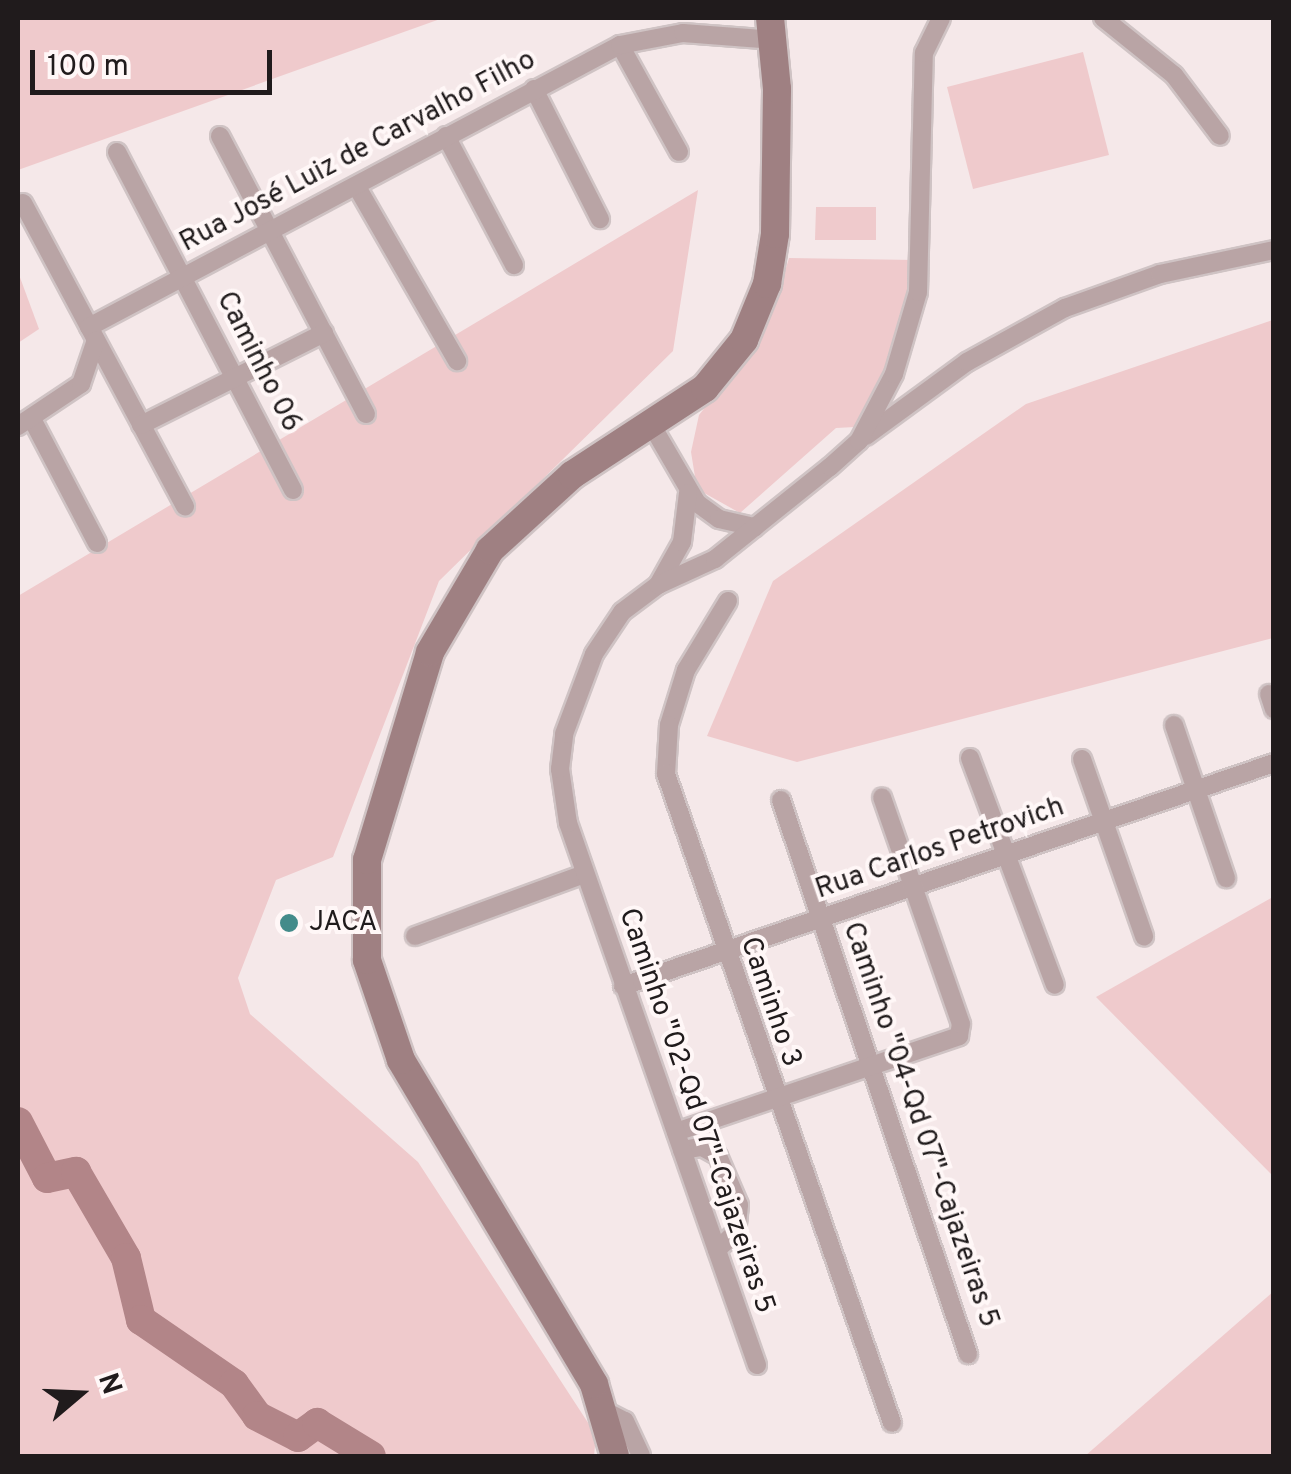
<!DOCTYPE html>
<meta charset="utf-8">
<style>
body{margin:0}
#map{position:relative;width:1291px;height:1474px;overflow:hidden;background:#f5e8e9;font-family:Overpass,sans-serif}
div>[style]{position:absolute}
.green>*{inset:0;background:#efcacc}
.river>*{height:30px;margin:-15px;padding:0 15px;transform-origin:15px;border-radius:15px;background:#b28588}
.roads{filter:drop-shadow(2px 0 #cfc3c4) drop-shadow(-2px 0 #cfc3c4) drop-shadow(0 2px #cfc3c4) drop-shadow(0 -2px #cfc3c4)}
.street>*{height:18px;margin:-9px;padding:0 9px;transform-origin:9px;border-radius:9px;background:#b9a4a5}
.secondary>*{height:28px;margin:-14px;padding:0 14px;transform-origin:14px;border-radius:14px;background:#9f8082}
.dots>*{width:28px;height:28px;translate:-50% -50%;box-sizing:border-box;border:5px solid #fff7f7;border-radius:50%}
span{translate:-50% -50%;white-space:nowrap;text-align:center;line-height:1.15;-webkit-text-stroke:8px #fff7f7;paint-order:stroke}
.street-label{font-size:28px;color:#201b1c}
.poi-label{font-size:28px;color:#201b1c}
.left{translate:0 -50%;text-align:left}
.frame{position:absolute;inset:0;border:20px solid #201b1c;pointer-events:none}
.north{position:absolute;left:30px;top:1344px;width:100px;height:100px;-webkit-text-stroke:8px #fff7f7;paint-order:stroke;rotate:71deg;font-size:28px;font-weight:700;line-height:40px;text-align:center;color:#201b1c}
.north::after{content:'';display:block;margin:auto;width:35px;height:45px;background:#201b1c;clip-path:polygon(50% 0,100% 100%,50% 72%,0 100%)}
.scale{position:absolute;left:30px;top:50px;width:242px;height:45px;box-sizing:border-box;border:5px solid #201b1c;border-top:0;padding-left:12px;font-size:30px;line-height:35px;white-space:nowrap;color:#201b1c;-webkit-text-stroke:8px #fff7f7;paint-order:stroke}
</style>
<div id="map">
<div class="green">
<i style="clip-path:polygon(18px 18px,443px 18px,18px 170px)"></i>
<i style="clip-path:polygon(1083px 52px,1109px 155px,973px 189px,947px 87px)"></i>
<i style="clip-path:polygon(698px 190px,673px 351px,439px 581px,333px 857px,276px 880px,238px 978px,250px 1014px,418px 1162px,596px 1435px,594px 1456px,18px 1456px,18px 596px)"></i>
<i style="clip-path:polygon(816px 207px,876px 207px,876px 240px,815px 240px)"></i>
<i style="clip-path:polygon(789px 258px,915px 260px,885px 375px,855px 427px,836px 428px,740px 513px,697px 489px,691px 452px,699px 415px,749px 352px,774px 307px)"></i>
<i style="clip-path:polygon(18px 272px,39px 329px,18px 343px)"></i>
<i style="clip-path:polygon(1273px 320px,1273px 638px,797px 762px,707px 736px,773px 581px,1026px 404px)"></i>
<i style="clip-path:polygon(1273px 897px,1273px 1176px,1096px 997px)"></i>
<i style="clip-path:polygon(1273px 1292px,1273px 1456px,1085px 1456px)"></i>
</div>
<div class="river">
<i style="left:18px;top:1122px;width:63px;rotate:62.6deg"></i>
<i style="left:47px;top:1178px;width:30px;rotate:-12deg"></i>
<i style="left:76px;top:1172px;width:99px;rotate:59.8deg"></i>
<i style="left:126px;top:1258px;width:64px;rotate:76.4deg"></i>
<i style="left:141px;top:1320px;width:113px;rotate:34.5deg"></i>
<i style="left:234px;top:1384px;width:39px;rotate:54deg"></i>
<i style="left:257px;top:1416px;width:46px;rotate:27.1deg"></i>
<i style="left:298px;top:1437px;width:24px;rotate:-36deg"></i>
<i style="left:317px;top:1423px;width:63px;rotate:31.4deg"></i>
</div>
<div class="roads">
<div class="street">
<i style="left:1103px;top:18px;width:91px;rotate:38.8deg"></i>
<i style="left:1174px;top:75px;width:76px;rotate:53deg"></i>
<i style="left:620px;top:45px;width:122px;rotate:61.1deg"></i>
<i style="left:534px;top:89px;width:146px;rotate:63.1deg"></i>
<i style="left:220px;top:136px;width:314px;rotate:62.3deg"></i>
<i style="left:446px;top:136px;width:146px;rotate:62.2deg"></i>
<i style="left:117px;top:152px;width:381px;rotate:62.5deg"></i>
<i style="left:357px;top:187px;width:201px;rotate:60.1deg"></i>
<i style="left:23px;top:203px;width:344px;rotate:61.9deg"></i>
<i style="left:89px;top:327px;width:601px;rotate:-27.97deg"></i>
<i style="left:620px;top:45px;width:64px;rotate:-10.8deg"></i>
<i style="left:683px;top:33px;width:92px;rotate:4.4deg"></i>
<i style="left:32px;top:419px;width:140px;rotate:62.3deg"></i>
<i style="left:651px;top:424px;width:91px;rotate:59.8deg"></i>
<i style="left:697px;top:503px;width:27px;rotate:36deg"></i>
<i style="left:719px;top:519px;width:37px;rotate:13deg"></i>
<i style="left:141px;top:425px;width:205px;rotate:-26.7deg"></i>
<i style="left:18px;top:426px;width:76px;rotate:-33.7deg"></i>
<i style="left:81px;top:384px;width:46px;rotate:-71.2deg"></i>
<i style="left:866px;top:436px;width:125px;rotate:-36.2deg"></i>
<i style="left:967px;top:362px;width:112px;rotate:-28.9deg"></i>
<i style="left:1065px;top:308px;width:101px;rotate:-19.7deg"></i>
<i style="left:1160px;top:274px;width:116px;rotate:-11.9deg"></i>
<i style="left:658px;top:585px;width:49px;rotate:-60.8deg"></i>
<i style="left:682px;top:542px;width:49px;rotate:-83deg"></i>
<i style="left:728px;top:601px;width:81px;rotate:121.3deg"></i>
<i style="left:686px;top:670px;width:58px;rotate:107.2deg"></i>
<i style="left:669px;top:725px;width:49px;rotate:93.5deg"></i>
<i style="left:666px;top:774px;width:687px;rotate:70.8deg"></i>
<i style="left:1269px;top:694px;width:16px;rotate:72deg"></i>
<i style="left:1174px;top:725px;width:162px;rotate:71.2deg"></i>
<i style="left:970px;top:758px;width:242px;rotate:69.5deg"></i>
<i style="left:1082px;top:759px;width:188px;rotate:70.7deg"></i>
<i style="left:781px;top:800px;width:585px;rotate:71.35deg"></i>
<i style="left:415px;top:936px;width:180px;rotate:-20.1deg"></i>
<i style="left:623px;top:986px;width:688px;rotate:-18.91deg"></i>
<i style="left:676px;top:1132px;width:299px;rotate:-18.7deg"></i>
<i style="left:959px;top:1036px;width:12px;rotate:-81deg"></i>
<i style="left:961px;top:1024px;width:240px;rotate:-109.2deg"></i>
<i style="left:682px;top:1150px;width:20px;rotate:-9deg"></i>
<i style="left:702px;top:1147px;width:18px;rotate:29deg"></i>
<i style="left:718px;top:1156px;width:53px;rotate:66.8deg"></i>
<i style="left:739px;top:1205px;width:27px;rotate:96deg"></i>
<i style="left:736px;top:1232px;width:26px;rotate:137deg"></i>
<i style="left:757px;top:1365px;width:574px;rotate:-109.22deg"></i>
<i style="left:568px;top:823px;width:55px;rotate:-98.4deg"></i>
<i style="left:560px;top:769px;width:35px;rotate:-83deg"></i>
<i style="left:564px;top:734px;width:85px;rotate:-69.4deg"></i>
<i style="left:594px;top:654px;width:50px;rotate:-56.3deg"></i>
<i style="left:622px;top:612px;width:45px;rotate:-36.9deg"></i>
<i style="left:658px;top:585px;width:63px;rotate:-24.5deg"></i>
<i style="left:715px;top:559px;width:147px;rotate:-38.7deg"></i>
<i style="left:830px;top:467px;width:39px;rotate:-42deg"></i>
<i style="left:859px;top:441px;width:76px;rotate:-62.4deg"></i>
<i style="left:894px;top:374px;width:85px;rotate:-73.7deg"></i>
<i style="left:918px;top:292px;width:239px;rotate:-88.6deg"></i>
<i style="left:924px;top:53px;width:39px;rotate:-64deg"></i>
<i style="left:605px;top:1411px;width:22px;rotate:27deg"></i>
<i style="left:625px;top:1421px;width:38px;rotate:65deg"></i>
</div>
<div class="secondary">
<i style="left:615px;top:1456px;width:75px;rotate:-106.3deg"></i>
<i style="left:594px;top:1384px;width:377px;rotate:-120.8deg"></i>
<i style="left:401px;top:1060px;width:106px;rotate:-108.8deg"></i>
<i style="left:367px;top:960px;width:100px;rotate:-90deg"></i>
<i style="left:367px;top:860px;width:217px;rotate:-73.1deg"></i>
<i style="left:430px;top:652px;width:118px;rotate:-59.5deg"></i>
<i style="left:490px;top:550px;width:111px;rotate:-42.4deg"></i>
<i style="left:572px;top:475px;width:159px;rotate:-33.2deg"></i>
<i style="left:705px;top:388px;width:62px;rotate:-50.9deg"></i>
<i style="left:744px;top:340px;width:61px;rotate:-67.7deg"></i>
<i style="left:767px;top:284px;width:51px;rotate:-80.9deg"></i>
<i style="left:775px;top:234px;width:145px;rotate:-89.2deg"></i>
<i style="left:777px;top:89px;width:71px;rotate:-95.6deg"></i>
</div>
</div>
<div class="dots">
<i style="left:289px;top:923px;background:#438b8a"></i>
</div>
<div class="street-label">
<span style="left:358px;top:152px;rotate:-28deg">Rua José Luiz de Carvalho Filho</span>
<span style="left:258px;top:362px;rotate:63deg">Caminho 06</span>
<span style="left:940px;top:849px;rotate:-19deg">Rua Carlos Petrovich</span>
<span style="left:770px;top:1002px;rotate:71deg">Caminho 3</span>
<span style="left:696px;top:1111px;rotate:71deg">Caminho "02-Qd 07"-Cajazeiras 5</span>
<span style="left:920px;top:1125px;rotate:71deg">Caminho "04-Qd 07"-Cajazeiras 5</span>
</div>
<div class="poi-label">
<span class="left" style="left:309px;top:923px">JACA</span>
</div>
<div class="frame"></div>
<div class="north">N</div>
<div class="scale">100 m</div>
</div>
